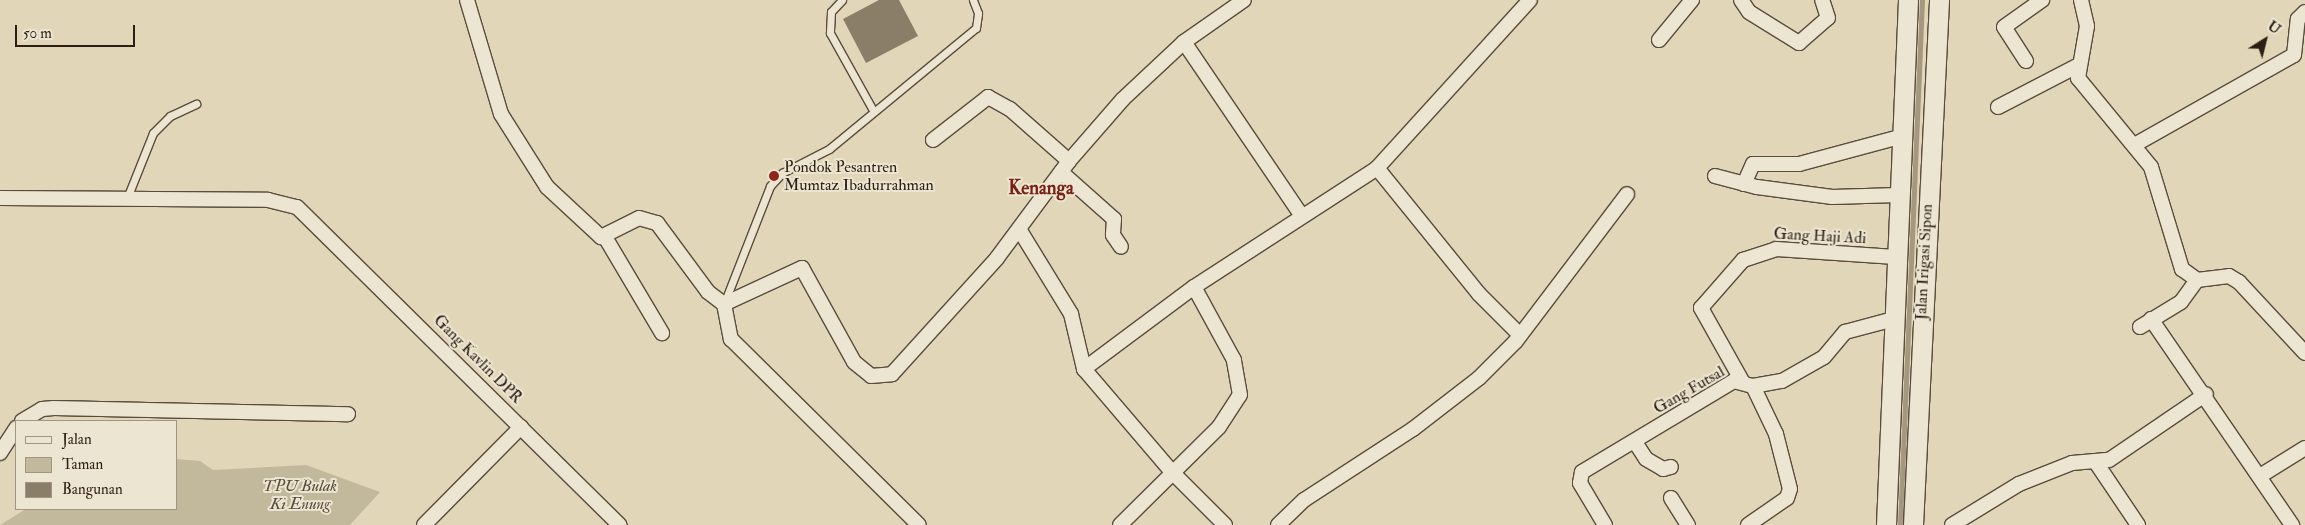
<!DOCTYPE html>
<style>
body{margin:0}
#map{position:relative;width:2305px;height:525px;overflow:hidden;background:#e1d7b8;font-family:"IM FELL Double Pica",serif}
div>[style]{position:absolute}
.green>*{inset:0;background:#c2b89c}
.stream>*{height:5px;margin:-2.5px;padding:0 2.5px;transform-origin:2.5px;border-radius:2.5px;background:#a49880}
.building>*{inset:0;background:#8b7e69}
.roads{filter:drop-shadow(1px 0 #5a4c3d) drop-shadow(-1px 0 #5a4c3d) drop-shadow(0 1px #5a4c3d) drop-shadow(0 -1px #5a4c3d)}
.lane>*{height:7px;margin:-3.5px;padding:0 3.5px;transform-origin:3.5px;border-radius:3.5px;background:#ece5d1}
.street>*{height:14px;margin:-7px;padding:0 7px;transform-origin:7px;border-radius:7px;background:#ece5d1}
.secondary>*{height:19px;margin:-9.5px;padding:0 9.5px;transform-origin:9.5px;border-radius:9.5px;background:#ece5d1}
.dots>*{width:14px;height:14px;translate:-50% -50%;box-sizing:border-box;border:2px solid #ece5d1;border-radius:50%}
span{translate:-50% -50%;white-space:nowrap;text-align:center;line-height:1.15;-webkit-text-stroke:4px #ece5d1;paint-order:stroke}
.poi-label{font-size:16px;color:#2d1e14}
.left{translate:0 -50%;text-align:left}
.street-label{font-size:16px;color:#2d1e14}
.park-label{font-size:16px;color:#5a4c3d;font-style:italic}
.quarter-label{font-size:19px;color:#7a1f14;font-weight:700}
.legend{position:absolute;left:15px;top:420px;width:162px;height:90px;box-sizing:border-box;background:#ece5d1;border:1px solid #a09585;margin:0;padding:6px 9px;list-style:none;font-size:15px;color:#2d1e14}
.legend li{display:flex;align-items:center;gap:10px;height:25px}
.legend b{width:25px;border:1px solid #a09585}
.north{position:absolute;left:2240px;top:15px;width:50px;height:50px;-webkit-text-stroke:4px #ece5d1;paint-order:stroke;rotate:36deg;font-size:14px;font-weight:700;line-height:20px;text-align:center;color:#2d1e14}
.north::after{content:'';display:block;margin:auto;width:18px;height:22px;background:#2d1e14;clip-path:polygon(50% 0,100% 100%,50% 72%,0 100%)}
.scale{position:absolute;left:15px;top:25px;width:120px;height:22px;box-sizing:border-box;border:2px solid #2d1e14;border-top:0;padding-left:6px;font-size:15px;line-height:18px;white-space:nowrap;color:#2d1e14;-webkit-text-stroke:4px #ece5d1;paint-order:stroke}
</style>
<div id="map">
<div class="green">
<i style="clip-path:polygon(176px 459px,200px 461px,213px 470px,306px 465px,380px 492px,350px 525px,0 525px,26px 509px,176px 509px)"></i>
</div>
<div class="stream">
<i style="left:1900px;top:525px;width:525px;rotate:-87.6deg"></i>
</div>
<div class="building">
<i style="clip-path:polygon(879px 0,899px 0,918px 36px,866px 63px,843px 19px)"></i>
</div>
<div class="roads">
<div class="lane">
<i style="left:842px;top:0;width:16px;rotate:133deg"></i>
<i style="left:831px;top:12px;width:21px;rotate:93deg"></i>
<i style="left:830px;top:33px;width:90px;rotate:60.9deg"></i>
<i style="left:127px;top:198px;width:70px;rotate:-68.2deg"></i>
<i style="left:153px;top:133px;width:24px;rotate:-45deg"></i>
<i style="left:170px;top:116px;width:29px;rotate:-25deg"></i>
<i style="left:725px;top:301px;width:123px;rotate:-68.6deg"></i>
<i style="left:770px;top:186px;width:18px;rotate:-47deg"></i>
<i style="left:782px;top:173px;width:53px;rotate:-27.1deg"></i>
<i style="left:829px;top:149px;width:190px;rotate:-39.5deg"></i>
<i style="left:976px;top:28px;width:15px;rotate:-82deg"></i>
<i style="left:978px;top:13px;width:14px;rotate:-111deg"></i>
</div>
<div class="street">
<i style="left:467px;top:0;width:119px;rotate:73.4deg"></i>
<i style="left:501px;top:114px;width:86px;rotate:57.8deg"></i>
<i style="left:547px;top:187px;width:74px;rotate:42.8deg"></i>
<i style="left:601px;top:237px;width:42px;rotate:-26.6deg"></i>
<i style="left:639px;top:218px;width:19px;rotate:16deg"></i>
<i style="left:657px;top:223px;width:86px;rotate:53.5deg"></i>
<i style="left:708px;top:292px;width:20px;rotate:37deg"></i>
<i style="left:1741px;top:0;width:14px;rotate:56deg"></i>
<i style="left:1749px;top:12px;width:59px;rotate:31.8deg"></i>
<i style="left:1799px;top:43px;width:38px;rotate:-41deg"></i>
<i style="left:1828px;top:18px;width:19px;rotate:-108deg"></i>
<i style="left:2081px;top:0;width:27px;rotate:77deg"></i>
<i style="left:2087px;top:26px;width:53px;rotate:99.8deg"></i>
<i style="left:2078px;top:78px;width:115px;rotate:50.6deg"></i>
<i style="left:2151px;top:167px;width:107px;rotate:73.1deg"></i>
<i style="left:2182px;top:269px;width:19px;rotate:36deg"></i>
<i style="left:2197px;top:280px;width:32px;rotate:-7deg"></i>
<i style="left:2229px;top:276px;width:12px;rotate:31deg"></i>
<i style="left:2239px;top:282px;width:97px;rotate:47.1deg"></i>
<i style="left:1659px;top:40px;width:52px;rotate:-50.5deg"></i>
<i style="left:1184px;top:42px;width:210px;rotate:55.9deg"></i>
<i style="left:2026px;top:61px;width:40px;rotate:-122.9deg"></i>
<i style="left:2004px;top:27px;width:47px;rotate:-35.4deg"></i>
<i style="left:1998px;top:107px;width:89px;rotate:-27.4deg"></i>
<i style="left:933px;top:140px;width:70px;rotate:-38deg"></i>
<i style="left:988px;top:97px;width:25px;rotate:29deg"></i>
<i style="left:1010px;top:109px;width:79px;rotate:41.4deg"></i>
<i style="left:2136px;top:144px;width:181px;rotate:-29.4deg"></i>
<i style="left:2294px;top:55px;width:36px;rotate:-84deg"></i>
<i style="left:2298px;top:19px;width:10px;rotate:-45deg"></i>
<i style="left:1377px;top:168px;width:162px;rotate:51deg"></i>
<i style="left:1479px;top:294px;width:58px;rotate:45deg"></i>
<i style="left:1061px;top:172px;width:71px;rotate:41.6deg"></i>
<i style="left:1114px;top:219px;width:16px;rotate:94deg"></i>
<i style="left:1113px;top:235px;width:14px;rotate:56deg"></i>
<i style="left:1715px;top:176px;width:43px;rotate:14.7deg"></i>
<i style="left:1757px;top:187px;width:76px;rotate:7.6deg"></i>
<i style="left:1832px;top:197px;width:66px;rotate:-1.7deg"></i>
<i style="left:1744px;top:184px;width:22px;rotate:-66deg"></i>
<i style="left:1753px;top:164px;width:46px"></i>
<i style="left:1799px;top:164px;width:105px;rotate:-15deg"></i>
<i style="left:0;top:198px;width:268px;rotate:0.4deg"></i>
<i style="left:268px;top:200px;width:30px;rotate:14deg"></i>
<i style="left:297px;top:207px;width:453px;rotate:44.6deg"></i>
<i style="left:1019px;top:229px;width:100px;rotate:58.5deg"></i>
<i style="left:1071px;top:314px;width:57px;rotate:76.7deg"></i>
<i style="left:1084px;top:369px;width:135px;rotate:49.5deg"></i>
<i style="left:1172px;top:472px;width:75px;rotate:45deg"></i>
<i style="left:605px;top:237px;width:112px;rotate:59.3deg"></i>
<i style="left:724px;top:304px;width:86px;rotate:-24.8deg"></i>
<i style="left:802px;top:268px;width:107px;rotate:61deg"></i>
<i style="left:854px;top:362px;width:22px;rotate:39deg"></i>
<i style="left:871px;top:376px;width:21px;rotate:-5deg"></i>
<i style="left:892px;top:374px;width:156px;rotate:-47.8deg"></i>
<i style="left:997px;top:258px;width:121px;rotate:-53.4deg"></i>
<i style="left:1069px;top:161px;width:82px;rotate:-48.9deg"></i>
<i style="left:1123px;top:99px;width:83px;rotate:-43.1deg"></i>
<i style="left:1184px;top:42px;width:73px;rotate:-35deg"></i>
<i style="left:724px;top:304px;width:36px;rotate:79deg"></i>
<i style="left:731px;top:339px;width:264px;rotate:44.7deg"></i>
<i style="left:2151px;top:319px;width:250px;rotate:55.6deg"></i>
<i style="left:2140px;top:327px;width:48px;rotate:-31.4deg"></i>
<i style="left:2181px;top:302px;width:27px;rotate:-54deg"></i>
<i style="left:1084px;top:369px;width:137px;rotate:-36.7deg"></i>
<i style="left:1194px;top:287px;width:218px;rotate:-33deg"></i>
<i style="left:1377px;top:168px;width:227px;rotate:-47.7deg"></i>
<i style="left:1742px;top:381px;width:84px;rotate:-119.3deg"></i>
<i style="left:1701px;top:308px;width:64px;rotate:-48.8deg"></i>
<i style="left:1743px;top:260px;width:35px;rotate:-18deg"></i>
<i style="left:1776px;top:249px;width:120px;rotate:3.8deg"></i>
<i style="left:22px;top:421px;width:23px;rotate:-31deg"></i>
<i style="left:42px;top:409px;width:12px;rotate:-5deg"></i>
<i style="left:54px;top:408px;width:294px;rotate:1.2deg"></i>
<i style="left:1635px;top:442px;width:20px;rotate:57deg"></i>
<i style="left:1646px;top:459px;width:20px;rotate:30deg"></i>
<i style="left:1663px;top:469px;width:8px;rotate:-14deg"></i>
<i style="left:0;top:453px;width:30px;rotate:-57deg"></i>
<i style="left:2095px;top:461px;width:77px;rotate:56.1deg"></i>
<i style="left:2260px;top:476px;width:53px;rotate:-31.9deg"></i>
<i style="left:1671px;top:498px;width:32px;rotate:58deg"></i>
<i style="left:424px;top:525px;width:138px;rotate:-45.3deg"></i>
<i style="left:1120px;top:525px;width:139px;rotate:-44.7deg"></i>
<i style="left:1219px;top:427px;width:38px;rotate:-57deg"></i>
<i style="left:1240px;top:395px;width:36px;rotate:-100deg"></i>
<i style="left:1234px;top:360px;width:83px;rotate:-118.7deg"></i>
<i style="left:1278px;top:525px;width:36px;rotate:-44deg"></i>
<i style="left:1304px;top:500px;width:130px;rotate:-33.1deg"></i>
<i style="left:1413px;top:429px;width:83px;rotate:-37.7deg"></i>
<i style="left:1479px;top:378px;width:52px;rotate:-45deg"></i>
<i style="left:1516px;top:341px;width:184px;rotate:-52.9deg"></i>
<i style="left:1605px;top:525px;width:49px;rotate:-120.8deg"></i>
<i style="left:1580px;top:483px;width:11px;rotate:-80deg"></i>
<i style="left:1582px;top:472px;width:177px;rotate:-30.9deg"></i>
<i style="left:1734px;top:381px;width:20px;rotate:15deg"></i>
<i style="left:1753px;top:386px;width:29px;rotate:-10deg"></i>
<i style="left:1782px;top:381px;width:48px;rotate:-29.7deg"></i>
<i style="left:1824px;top:357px;width:33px;rotate:-50deg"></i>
<i style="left:1845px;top:332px;width:51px;rotate:-14.9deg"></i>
<i style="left:1748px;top:525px;width:47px;rotate:-34.7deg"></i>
<i style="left:1787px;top:498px;width:9px;rotate:-72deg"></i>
<i style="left:1790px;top:489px;width:57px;rotate:-104.3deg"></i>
<i style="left:1776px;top:434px;width:53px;rotate:-115.6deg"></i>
<i style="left:1952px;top:525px;width:79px;rotate:-31.5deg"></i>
<i style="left:2019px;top:484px;width:57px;rotate:-21.6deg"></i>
<i style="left:2072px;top:463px;width:37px;rotate:-5deg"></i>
<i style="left:2109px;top:460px;width:117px;rotate:-34.2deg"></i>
</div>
<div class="secondary">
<i style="left:1886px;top:525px;width:525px;rotate:-87.6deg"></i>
<i style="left:1913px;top:525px;width:526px;rotate:-87.16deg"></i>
</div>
</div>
<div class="dots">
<i style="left:774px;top:176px;background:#8f2418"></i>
</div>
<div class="poi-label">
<span class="left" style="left:784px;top:176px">Pondok Pesantren<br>Mumtaz Ibadurrahman</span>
</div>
<div class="street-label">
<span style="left:1820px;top:236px;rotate:3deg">Gang Haji Adi</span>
<span style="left:1924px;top:262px;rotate:-87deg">Jalan Irigasi Sipon</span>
<span style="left:478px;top:359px;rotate:45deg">Gang Kavlin DPR</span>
<span style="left:1689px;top:390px;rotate:-30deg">Gang Futsal</span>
</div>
<div class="park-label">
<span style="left:300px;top:495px">TPU Bulak<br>Ki Enung</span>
</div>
<div class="quarter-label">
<span style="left:1041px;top:189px">Kenanga</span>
</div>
<ul class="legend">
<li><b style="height:6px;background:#ece5d1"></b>Jalan</li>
<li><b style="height:14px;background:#c2b89c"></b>Taman</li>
<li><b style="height:14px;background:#8b7e69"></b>Bangunan</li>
</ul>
<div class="north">U</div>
<div class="scale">50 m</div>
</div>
